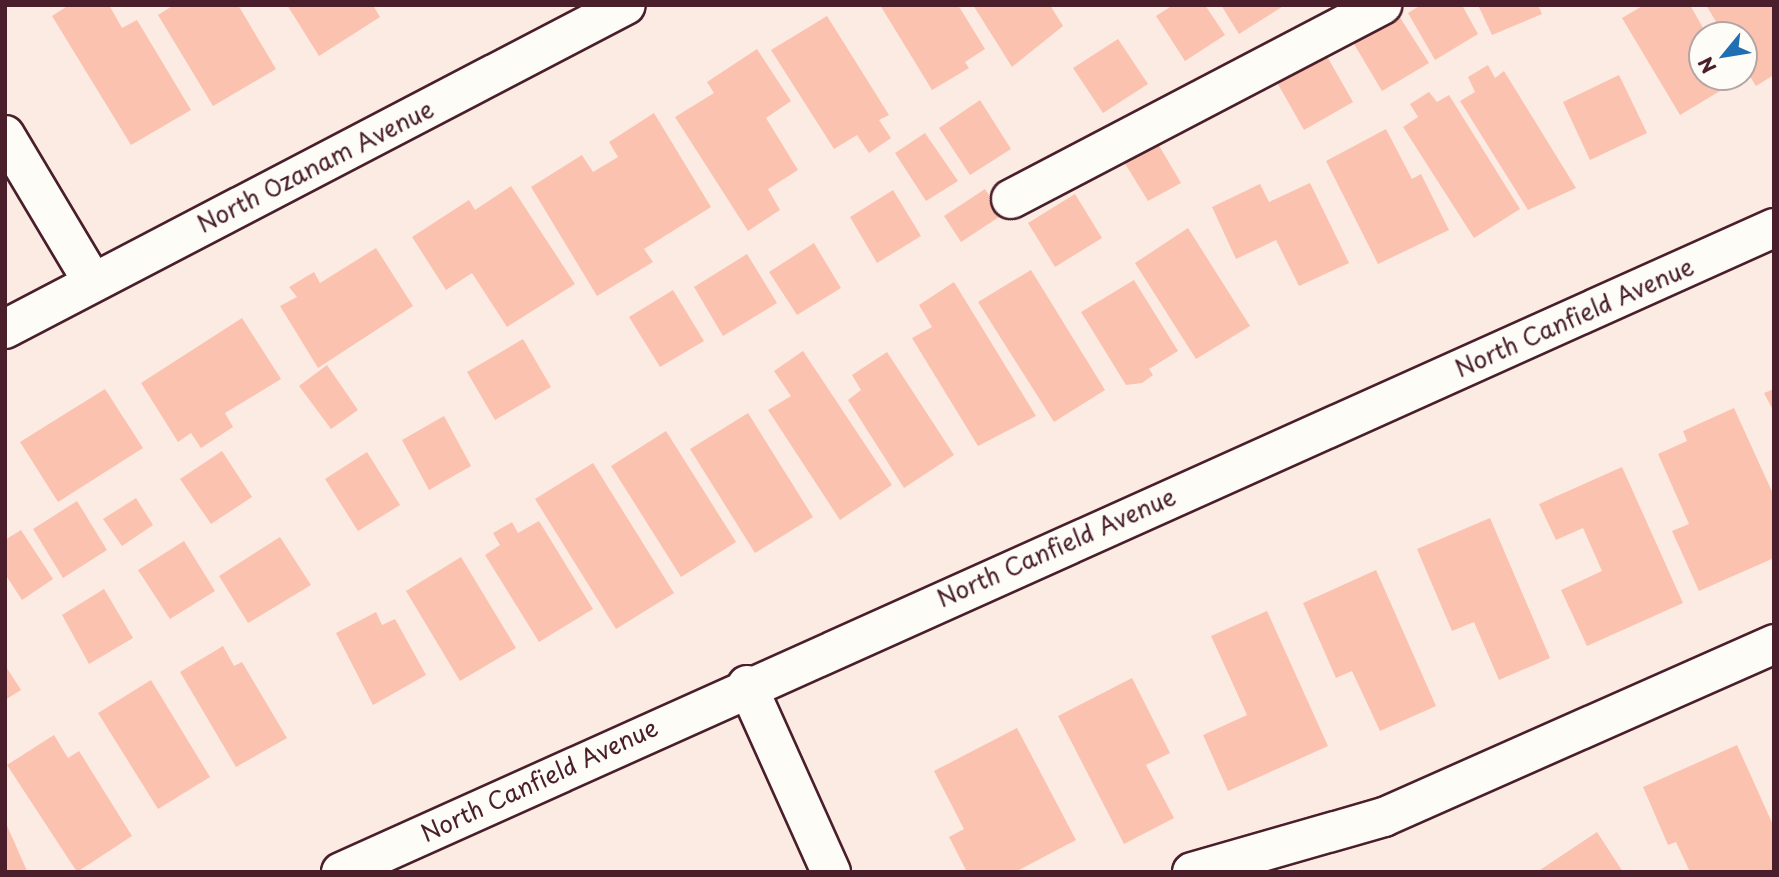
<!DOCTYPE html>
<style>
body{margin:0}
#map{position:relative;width:1779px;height:877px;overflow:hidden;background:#fcebe2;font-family:"Playpen Sans",sans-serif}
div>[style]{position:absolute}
.building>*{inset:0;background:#fbc2b0}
.roads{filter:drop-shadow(2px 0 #4a1f2b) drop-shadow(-2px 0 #4a1f2b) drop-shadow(0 2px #4a1f2b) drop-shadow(0 -2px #4a1f2b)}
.minor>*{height:38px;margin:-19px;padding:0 19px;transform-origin:19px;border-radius:19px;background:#fdfcf7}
span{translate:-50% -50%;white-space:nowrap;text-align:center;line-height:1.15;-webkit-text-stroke:6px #fdfcf7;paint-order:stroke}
.street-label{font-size:24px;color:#4a1f2b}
.frame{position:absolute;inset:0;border:7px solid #4a1f2b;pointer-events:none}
.north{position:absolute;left:1688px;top:21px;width:70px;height:70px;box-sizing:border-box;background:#fdfcf7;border:2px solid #b5a4a5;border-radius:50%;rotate:240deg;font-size:19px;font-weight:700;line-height:28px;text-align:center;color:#4a1f2b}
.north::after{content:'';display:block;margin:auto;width:24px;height:32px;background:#1f6fb2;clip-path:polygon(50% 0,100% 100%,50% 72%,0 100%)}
</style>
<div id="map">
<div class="building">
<i style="clip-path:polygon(69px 5px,109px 5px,122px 28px,137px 20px,191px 110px,131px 145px,52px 16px)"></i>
<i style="clip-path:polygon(174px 5px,238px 5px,276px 69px,213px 106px,158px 15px)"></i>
<i style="clip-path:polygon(287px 5px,373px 5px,380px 17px,319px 56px)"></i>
<i style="clip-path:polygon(880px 5px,958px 5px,985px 49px,965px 62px,969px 68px,932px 90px)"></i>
<i style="clip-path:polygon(973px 5px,1050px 5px,1063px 26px,1012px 67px)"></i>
<i style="clip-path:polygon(1173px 5px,1205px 5px,1225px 35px,1185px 61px,1156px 16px)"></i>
<i style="clip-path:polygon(1221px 5px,1285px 5px,1239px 34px)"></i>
<i style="clip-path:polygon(1421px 5px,1462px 5px,1478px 34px,1435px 60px,1408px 13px)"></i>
<i style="clip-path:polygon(1478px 5px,1538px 5px,1542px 14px,1492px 35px)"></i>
<i style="clip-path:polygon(1644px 5px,1690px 5px,1707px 35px,1702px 35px,1702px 77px,1735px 82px,1680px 115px,1622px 18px)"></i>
<i style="clip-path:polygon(1706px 5px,1774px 5px,1774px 75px,1756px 86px,1744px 67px,1744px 35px,1724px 35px)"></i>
<i style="clip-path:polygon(827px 16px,889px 115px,879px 120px,891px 138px,869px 153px,857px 135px,834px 149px,771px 50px)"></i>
<i style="clip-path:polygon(1399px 16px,1429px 63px,1382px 91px,1354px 44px)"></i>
<i style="clip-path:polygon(1118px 39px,1148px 84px,1103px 113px,1073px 68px)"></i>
<i style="clip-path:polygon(757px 49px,791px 101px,766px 118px,798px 170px,768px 189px,780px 210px,748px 231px,675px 117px,714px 93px,707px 82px)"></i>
<i style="clip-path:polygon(1324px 51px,1353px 102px,1304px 130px,1275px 79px)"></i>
<i style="clip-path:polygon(1488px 65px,1495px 78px,1504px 71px,1576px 188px,1528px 210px,1460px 101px,1475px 92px,1468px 77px)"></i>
<i style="clip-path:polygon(1619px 75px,1647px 133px,1590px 160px,1563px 102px)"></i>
<i style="clip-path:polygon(1429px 92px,1437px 102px,1449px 95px,1520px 209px,1474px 238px,1403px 127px,1418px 117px,1410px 104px)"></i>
<i style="clip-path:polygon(980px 100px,1011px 149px,970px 175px,939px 128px)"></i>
<i style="clip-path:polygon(654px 113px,711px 207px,644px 249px,653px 262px,597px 296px,531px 187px,582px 155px,593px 172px,618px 157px,609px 142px)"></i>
<i style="clip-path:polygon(1386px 129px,1412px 179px,1421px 174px,1449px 230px,1378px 264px,1326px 161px)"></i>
<i style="clip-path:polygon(925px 133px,958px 181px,926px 201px,895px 153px)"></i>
<i style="clip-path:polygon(1154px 137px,1181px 183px,1148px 201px,1121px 157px)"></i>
<i style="clip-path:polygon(1310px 183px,1349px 263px,1299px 286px,1276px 240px,1236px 259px,1212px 207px,1260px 184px,1269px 202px)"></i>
<i style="clip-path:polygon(511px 186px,575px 284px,507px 327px,472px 273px,446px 290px,412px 237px,469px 200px,475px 210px)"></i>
<i style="clip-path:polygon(985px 189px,1002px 215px,961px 242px,944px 216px)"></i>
<i style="clip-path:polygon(893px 190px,921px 236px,877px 263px,850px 217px)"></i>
<i style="clip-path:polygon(1075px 194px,1102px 238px,1055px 267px,1028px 223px)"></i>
<i style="clip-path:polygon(1188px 228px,1250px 326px,1196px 359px,1135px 263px)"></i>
<i style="clip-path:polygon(814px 243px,841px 288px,797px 315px,769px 272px)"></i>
<i style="clip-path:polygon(376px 248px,413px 306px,318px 368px,280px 306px,297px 297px,289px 287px,314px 272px,320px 283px)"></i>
<i style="clip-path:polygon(747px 254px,777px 303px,723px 336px,694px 287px)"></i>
<i style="clip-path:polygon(1031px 270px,1105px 390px,1054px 422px,978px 302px)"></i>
<i style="clip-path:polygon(1134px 280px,1178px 351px,1149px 369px,1153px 375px,1142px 383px,1126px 385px,1081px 312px)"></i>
<i style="clip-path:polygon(954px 282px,1036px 416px,978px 446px,912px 338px,932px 327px,919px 305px)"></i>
<i style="clip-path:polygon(673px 290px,704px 341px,660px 367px,629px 317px)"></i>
<i style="clip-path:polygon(242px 318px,281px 379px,225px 413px,233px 427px,201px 448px,191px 433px,178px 442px,141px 383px)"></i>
<i style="clip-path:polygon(523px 339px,551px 387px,495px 420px,467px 372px)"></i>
<i style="clip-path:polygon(803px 351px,892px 485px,840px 520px,768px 410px,791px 396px,774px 371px)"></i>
<i style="clip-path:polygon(887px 352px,954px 455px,904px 488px,848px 400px,861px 390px,852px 375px)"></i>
<i style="clip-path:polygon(327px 365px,358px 410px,331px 429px,299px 386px)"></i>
<i style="clip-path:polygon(105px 389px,143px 448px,58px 502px,20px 442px)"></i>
<i style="clip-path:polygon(1774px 389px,1774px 412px,1764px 393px)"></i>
<i style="clip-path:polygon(1734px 408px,1774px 496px,1774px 558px,1699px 591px,1672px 531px,1689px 524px,1658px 454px,1687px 441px,1683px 431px)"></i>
<i style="clip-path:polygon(748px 413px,813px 517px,755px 553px,690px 449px)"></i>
<i style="clip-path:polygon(444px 416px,471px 466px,429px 490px,402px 440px)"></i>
<i style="clip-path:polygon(666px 431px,736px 542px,681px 577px,611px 466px)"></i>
<i style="clip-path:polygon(222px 451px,252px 497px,211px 524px,180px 479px)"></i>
<i style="clip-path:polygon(367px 452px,400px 505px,358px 531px,325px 479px)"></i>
<i style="clip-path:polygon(593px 463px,674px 593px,616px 629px,535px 499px)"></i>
<i style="clip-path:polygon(1622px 467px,1683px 603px,1587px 646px,1561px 590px,1602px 571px,1583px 528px,1556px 540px,1539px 504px)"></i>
<i style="clip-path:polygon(136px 498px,153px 525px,122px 546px,103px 519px)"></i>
<i style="clip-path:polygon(77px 501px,107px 550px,63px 578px,33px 529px)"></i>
<i style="clip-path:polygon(1490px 518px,1550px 658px,1499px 680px,1474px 622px,1452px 631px,1417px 549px)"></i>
<i style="clip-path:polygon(539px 521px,593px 609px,539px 642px,485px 555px,500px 545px,493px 533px,512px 522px,518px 533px)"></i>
<i style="clip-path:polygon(21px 530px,53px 579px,22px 600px,5px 574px,5px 540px)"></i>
<i style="clip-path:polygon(280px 537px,311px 585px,248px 623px,219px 576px)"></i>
<i style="clip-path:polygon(184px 541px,215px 591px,170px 619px,138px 570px)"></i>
<i style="clip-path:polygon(461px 557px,516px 648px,460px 681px,406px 591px)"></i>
<i style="clip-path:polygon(1376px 570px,1436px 706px,1380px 731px,1352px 671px,1336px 678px,1303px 603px)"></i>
<i style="clip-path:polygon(104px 589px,133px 638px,89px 664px,62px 615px)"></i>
<i style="clip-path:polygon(1267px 611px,1328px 746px,1228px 791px,1203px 735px,1247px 715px,1211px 636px)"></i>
<i style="clip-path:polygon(376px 612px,382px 625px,395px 619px,426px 675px,373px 705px,336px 633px)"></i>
<i style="clip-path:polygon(223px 646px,234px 666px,242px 662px,287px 738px,236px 767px,180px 672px)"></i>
<i style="clip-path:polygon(5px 665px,21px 690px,5px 700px)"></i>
<i style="clip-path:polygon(1132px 678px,1170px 753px,1146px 765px,1174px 818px,1124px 844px,1058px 716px)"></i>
<i style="clip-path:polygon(151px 680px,210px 777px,158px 809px,98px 713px)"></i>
<i style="clip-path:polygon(1017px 728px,1076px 840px,1015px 872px,967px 872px,949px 837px,964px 829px,934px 771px)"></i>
<i style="clip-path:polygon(54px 735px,68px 758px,79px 751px,132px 836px,77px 872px,7px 765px)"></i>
<i style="clip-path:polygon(1737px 745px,1774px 827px,1774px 872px,1690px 872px,1676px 842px,1668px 845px,1643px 787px)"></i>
<i style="clip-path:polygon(5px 821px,27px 871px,5px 872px)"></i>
<i style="clip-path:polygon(1597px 832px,1623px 872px,1537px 872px)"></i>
</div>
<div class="roads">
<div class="minor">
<i style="left:5px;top:135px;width:170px;rotate:59.2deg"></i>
<i style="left:1011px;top:199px;width:419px;rotate:-27.6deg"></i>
<i style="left:5px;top:329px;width:700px;rotate:-27.55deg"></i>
<i style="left:747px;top:685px;width:205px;rotate:65.8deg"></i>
<i style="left:341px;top:872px;width:1571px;rotate:-24.2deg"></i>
<i style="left:1192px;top:872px;width:200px;rotate:-16deg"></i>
<i style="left:1384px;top:817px;width:427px;rotate:-23.9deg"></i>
</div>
</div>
<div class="street-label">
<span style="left:315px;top:166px;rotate:-27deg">North Ozanam Avenue</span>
<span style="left:1574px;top:317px;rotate:-24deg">North Canfield Avenue</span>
<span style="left:1056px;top:547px;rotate:-24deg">North Canfield Avenue</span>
<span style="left:539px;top:780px;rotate:-25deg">North Canfield Avenue</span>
</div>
<div class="frame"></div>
<div class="north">N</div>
</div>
